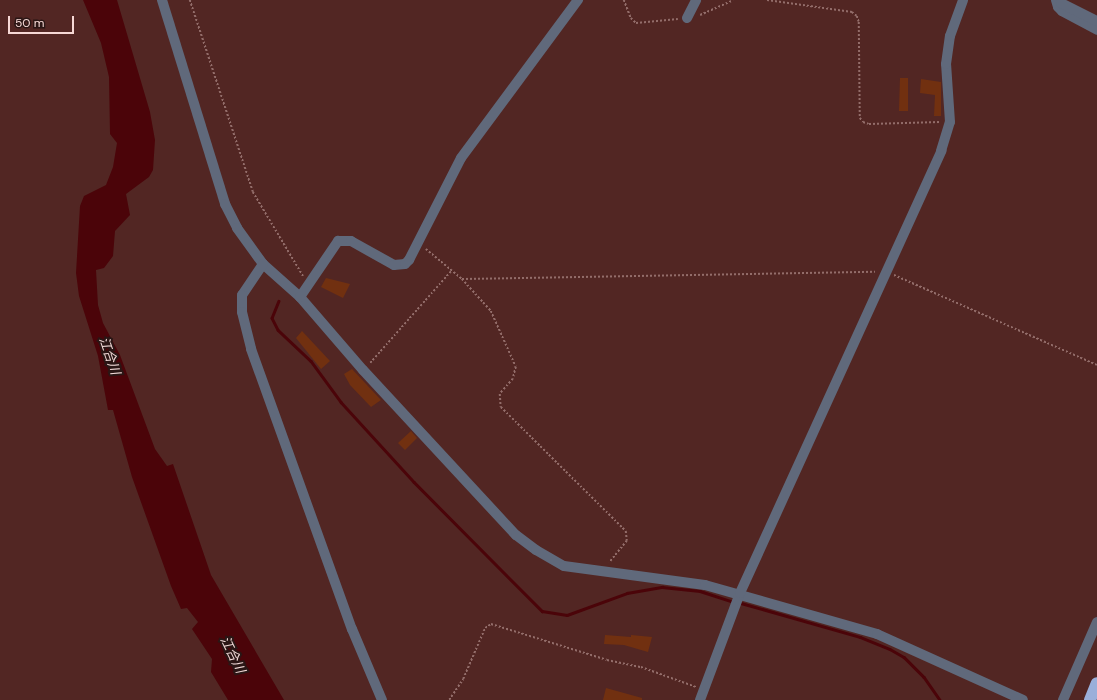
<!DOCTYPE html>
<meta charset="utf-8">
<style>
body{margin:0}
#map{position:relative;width:1097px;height:700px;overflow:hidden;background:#522623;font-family:"DM Sans","Noto Sans JP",sans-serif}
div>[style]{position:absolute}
.water>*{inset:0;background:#4b0409}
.stream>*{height:2.5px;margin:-1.25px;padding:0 1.25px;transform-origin:1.25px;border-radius:1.25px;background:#4b0409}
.building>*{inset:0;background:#713010}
.path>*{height:1.5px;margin-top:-0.75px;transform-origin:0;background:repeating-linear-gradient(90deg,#936d6a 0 2px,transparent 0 4px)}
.minor>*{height:10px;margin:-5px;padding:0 5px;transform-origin:5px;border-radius:5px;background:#60697b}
.motorway>*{height:12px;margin:-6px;padding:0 6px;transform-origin:6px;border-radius:6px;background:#9aafda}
span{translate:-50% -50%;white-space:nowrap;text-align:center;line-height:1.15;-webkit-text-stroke:4px #2a1615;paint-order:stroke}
.water-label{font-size:13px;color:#f4dcda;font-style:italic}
.scale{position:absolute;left:8px;top:16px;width:66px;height:18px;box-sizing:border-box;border:2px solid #f6d8d5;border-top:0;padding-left:5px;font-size:12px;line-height:14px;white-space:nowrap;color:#f6d8d5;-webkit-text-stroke:3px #2a1615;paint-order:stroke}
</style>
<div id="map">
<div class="water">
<i style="clip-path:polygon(83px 0,117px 0,150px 112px,155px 140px,153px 170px,149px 177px,126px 194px,130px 215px,115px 231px,113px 256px,104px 268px,96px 270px,98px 305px,103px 323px,120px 355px,155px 449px,167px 466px,173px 464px,211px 575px,284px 700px,228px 700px,211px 672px,212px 659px,192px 629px,198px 622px,187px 608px,181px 609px,171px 586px,132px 477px,113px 410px,108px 410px,98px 356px,79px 296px,76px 273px,80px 206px,84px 196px,106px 185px,113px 167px,117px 143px,110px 134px,109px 77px,101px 43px)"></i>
</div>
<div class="stream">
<i style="left:279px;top:301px;width:18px;rotate:112deg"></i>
<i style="left:272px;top:318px;width:13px;rotate:63deg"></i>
<i style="left:278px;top:330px;width:45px;rotate:43.2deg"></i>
<i style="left:311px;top:361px;width:51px;rotate:53.8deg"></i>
<i style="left:341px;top:402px;width:108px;rotate:47.6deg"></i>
<i style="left:414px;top:482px;width:182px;rotate:45.2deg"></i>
<i style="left:542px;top:611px;width:25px;rotate:9deg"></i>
<i style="left:567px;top:615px;width:64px;rotate:-20.1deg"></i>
<i style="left:627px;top:593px;width:36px;rotate:-10deg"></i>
<i style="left:662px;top:587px;width:38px;rotate:6deg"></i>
<i style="left:700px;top:591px;width:33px;rotate:18deg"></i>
<i style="left:741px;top:603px;width:124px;rotate:15.9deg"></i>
<i style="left:860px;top:637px;width:32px;rotate:22deg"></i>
<i style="left:890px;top:649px;width:16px;rotate:30deg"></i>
<i style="left:904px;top:657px;width:28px;rotate:45deg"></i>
<i style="left:924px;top:677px;width:28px;rotate:55deg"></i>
</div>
<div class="building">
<i style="clip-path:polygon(900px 78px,908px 78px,908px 111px,899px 111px)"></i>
<i style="clip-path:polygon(921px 79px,941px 82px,941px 116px,934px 116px,935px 95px,920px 93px)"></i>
<i style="clip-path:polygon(326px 278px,350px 284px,343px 298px,321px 287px)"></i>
<i style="clip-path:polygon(302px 331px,330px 361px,321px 369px,296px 338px)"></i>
<i style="clip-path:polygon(352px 369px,381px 400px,371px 407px,350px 385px,344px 374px)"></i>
<i style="clip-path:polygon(411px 431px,417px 438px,405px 450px,398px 443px)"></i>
<i style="clip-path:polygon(605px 635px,631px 637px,631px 635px,652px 637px,648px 652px,624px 645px,604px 644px)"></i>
<i style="clip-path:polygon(606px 688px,642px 698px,642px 700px,603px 700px)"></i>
</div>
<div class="path">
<i style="left:190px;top:0;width:202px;rotate:71.8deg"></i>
<i style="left:253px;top:192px;width:98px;rotate:59.2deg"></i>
<i style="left:624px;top:0;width:19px;rotate:69deg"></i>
<i style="left:631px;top:18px;width:7px;rotate:45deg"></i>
<i style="left:636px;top:23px;width:42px;rotate:-5.4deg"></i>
<i style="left:767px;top:0;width:86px;rotate:8deg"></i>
<i style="left:852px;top:12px;width:6px;rotate:39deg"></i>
<i style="left:857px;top:16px;width:6px;rotate:72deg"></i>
<i style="left:859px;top:22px;width:96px;rotate:89.4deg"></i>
<i style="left:860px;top:118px;width:5px;rotate:53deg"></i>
<i style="left:863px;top:122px;width:6px;rotate:18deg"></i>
<i style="left:869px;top:124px;width:71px;rotate:-1.6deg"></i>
<i style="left:700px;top:15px;width:36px;rotate:-24deg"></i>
<i style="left:426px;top:249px;width:47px;rotate:39.8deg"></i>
<i style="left:462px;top:279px;width:43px;rotate:47.8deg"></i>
<i style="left:491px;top:311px;width:61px;rotate:65.9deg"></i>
<i style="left:516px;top:367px;width:12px;rotate:104deg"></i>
<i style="left:513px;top:379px;width:20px;rotate:131deg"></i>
<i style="left:500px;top:394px;width:13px;rotate:86deg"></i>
<i style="left:501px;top:407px;width:176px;rotate:44.8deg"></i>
<i style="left:626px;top:531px;width:10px;rotate:84deg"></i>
<i style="left:627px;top:541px;width:28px;rotate:129deg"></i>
<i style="left:894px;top:275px;width:222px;rotate:23.9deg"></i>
<i style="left:462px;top:279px;width:413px;rotate:-1deg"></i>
<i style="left:370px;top:363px;width:123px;rotate:-48.6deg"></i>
<i style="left:449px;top:700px;width:25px;rotate:-56deg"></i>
<i style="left:463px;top:679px;width:56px;rotate:-66.7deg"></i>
<i style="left:485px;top:628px;width:7px;rotate:-34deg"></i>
<i style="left:491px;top:624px;width:121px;rotate:17.2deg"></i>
<i style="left:607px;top:660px;width:35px;rotate:12deg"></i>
<i style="left:641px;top:667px;width:59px;rotate:20deg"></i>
</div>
<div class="minor">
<i style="left:162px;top:0;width:214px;rotate:72.8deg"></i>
<i style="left:225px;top:204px;width:27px;rotate:63deg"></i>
<i style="left:237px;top:228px;width:44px;rotate:54.2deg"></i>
<i style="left:263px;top:264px;width:50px;rotate:41.7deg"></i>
<i style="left:300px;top:297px;width:96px;rotate:49.2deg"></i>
<i style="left:363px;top:370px;width:225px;rotate:47.2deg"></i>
<i style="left:516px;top:535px;width:25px;rotate:37deg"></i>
<i style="left:536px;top:550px;width:32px;rotate:30deg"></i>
<i style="left:564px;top:566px;width:142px;rotate:7.7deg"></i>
<i style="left:705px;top:585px;width:179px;rotate:15.9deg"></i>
<i style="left:877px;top:634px;width:160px;rotate:24.3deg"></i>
<i style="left:1056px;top:0;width:7px;rotate:74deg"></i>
<i style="left:1058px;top:7px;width:6px;rotate:45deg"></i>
<i style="left:1062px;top:11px;width:40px;rotate:28deg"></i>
<i style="left:1061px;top:3px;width:40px;rotate:26.6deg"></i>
<i style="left:687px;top:18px;width:20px;rotate:-63deg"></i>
<i style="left:263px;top:264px;width:37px;rotate:124deg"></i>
<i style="left:242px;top:295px;width:17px;rotate:90deg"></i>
<i style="left:242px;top:312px;width:38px;rotate:76deg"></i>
<i style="left:251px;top:349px;width:298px;rotate:70.2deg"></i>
<i style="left:352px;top:629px;width:77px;rotate:67.1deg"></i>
<i style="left:300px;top:297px;width:68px;rotate:-55.8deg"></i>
<i style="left:338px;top:241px;width:13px"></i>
<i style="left:351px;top:241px;width:49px;rotate:29.2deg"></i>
<i style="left:394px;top:265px;width:11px;rotate:-5deg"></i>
<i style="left:405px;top:264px;width:6px;rotate:-45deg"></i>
<i style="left:409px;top:260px;width:114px;rotate:-63deg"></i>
<i style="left:461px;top:158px;width:197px;rotate:-53.5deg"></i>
<i style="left:700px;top:700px;width:114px;rotate:-69.5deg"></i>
<i style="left:740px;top:593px;width:486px;rotate:-65.5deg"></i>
<i style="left:941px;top:151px;width:30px;rotate:-73deg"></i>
<i style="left:950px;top:122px;width:58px;rotate:-93.9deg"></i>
<i style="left:946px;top:64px;width:28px;rotate:-82deg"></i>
<i style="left:950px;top:36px;width:38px;rotate:-70deg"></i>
<i style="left:1063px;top:700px;width:85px;rotate:-66.4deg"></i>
</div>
<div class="motorway">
<i style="left:1090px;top:700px;width:18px;rotate:-68deg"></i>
</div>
<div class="water-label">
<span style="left:109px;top:356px;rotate:71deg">江合川</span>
<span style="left:232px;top:655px;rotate:64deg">江合川</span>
</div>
<div class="scale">50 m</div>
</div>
